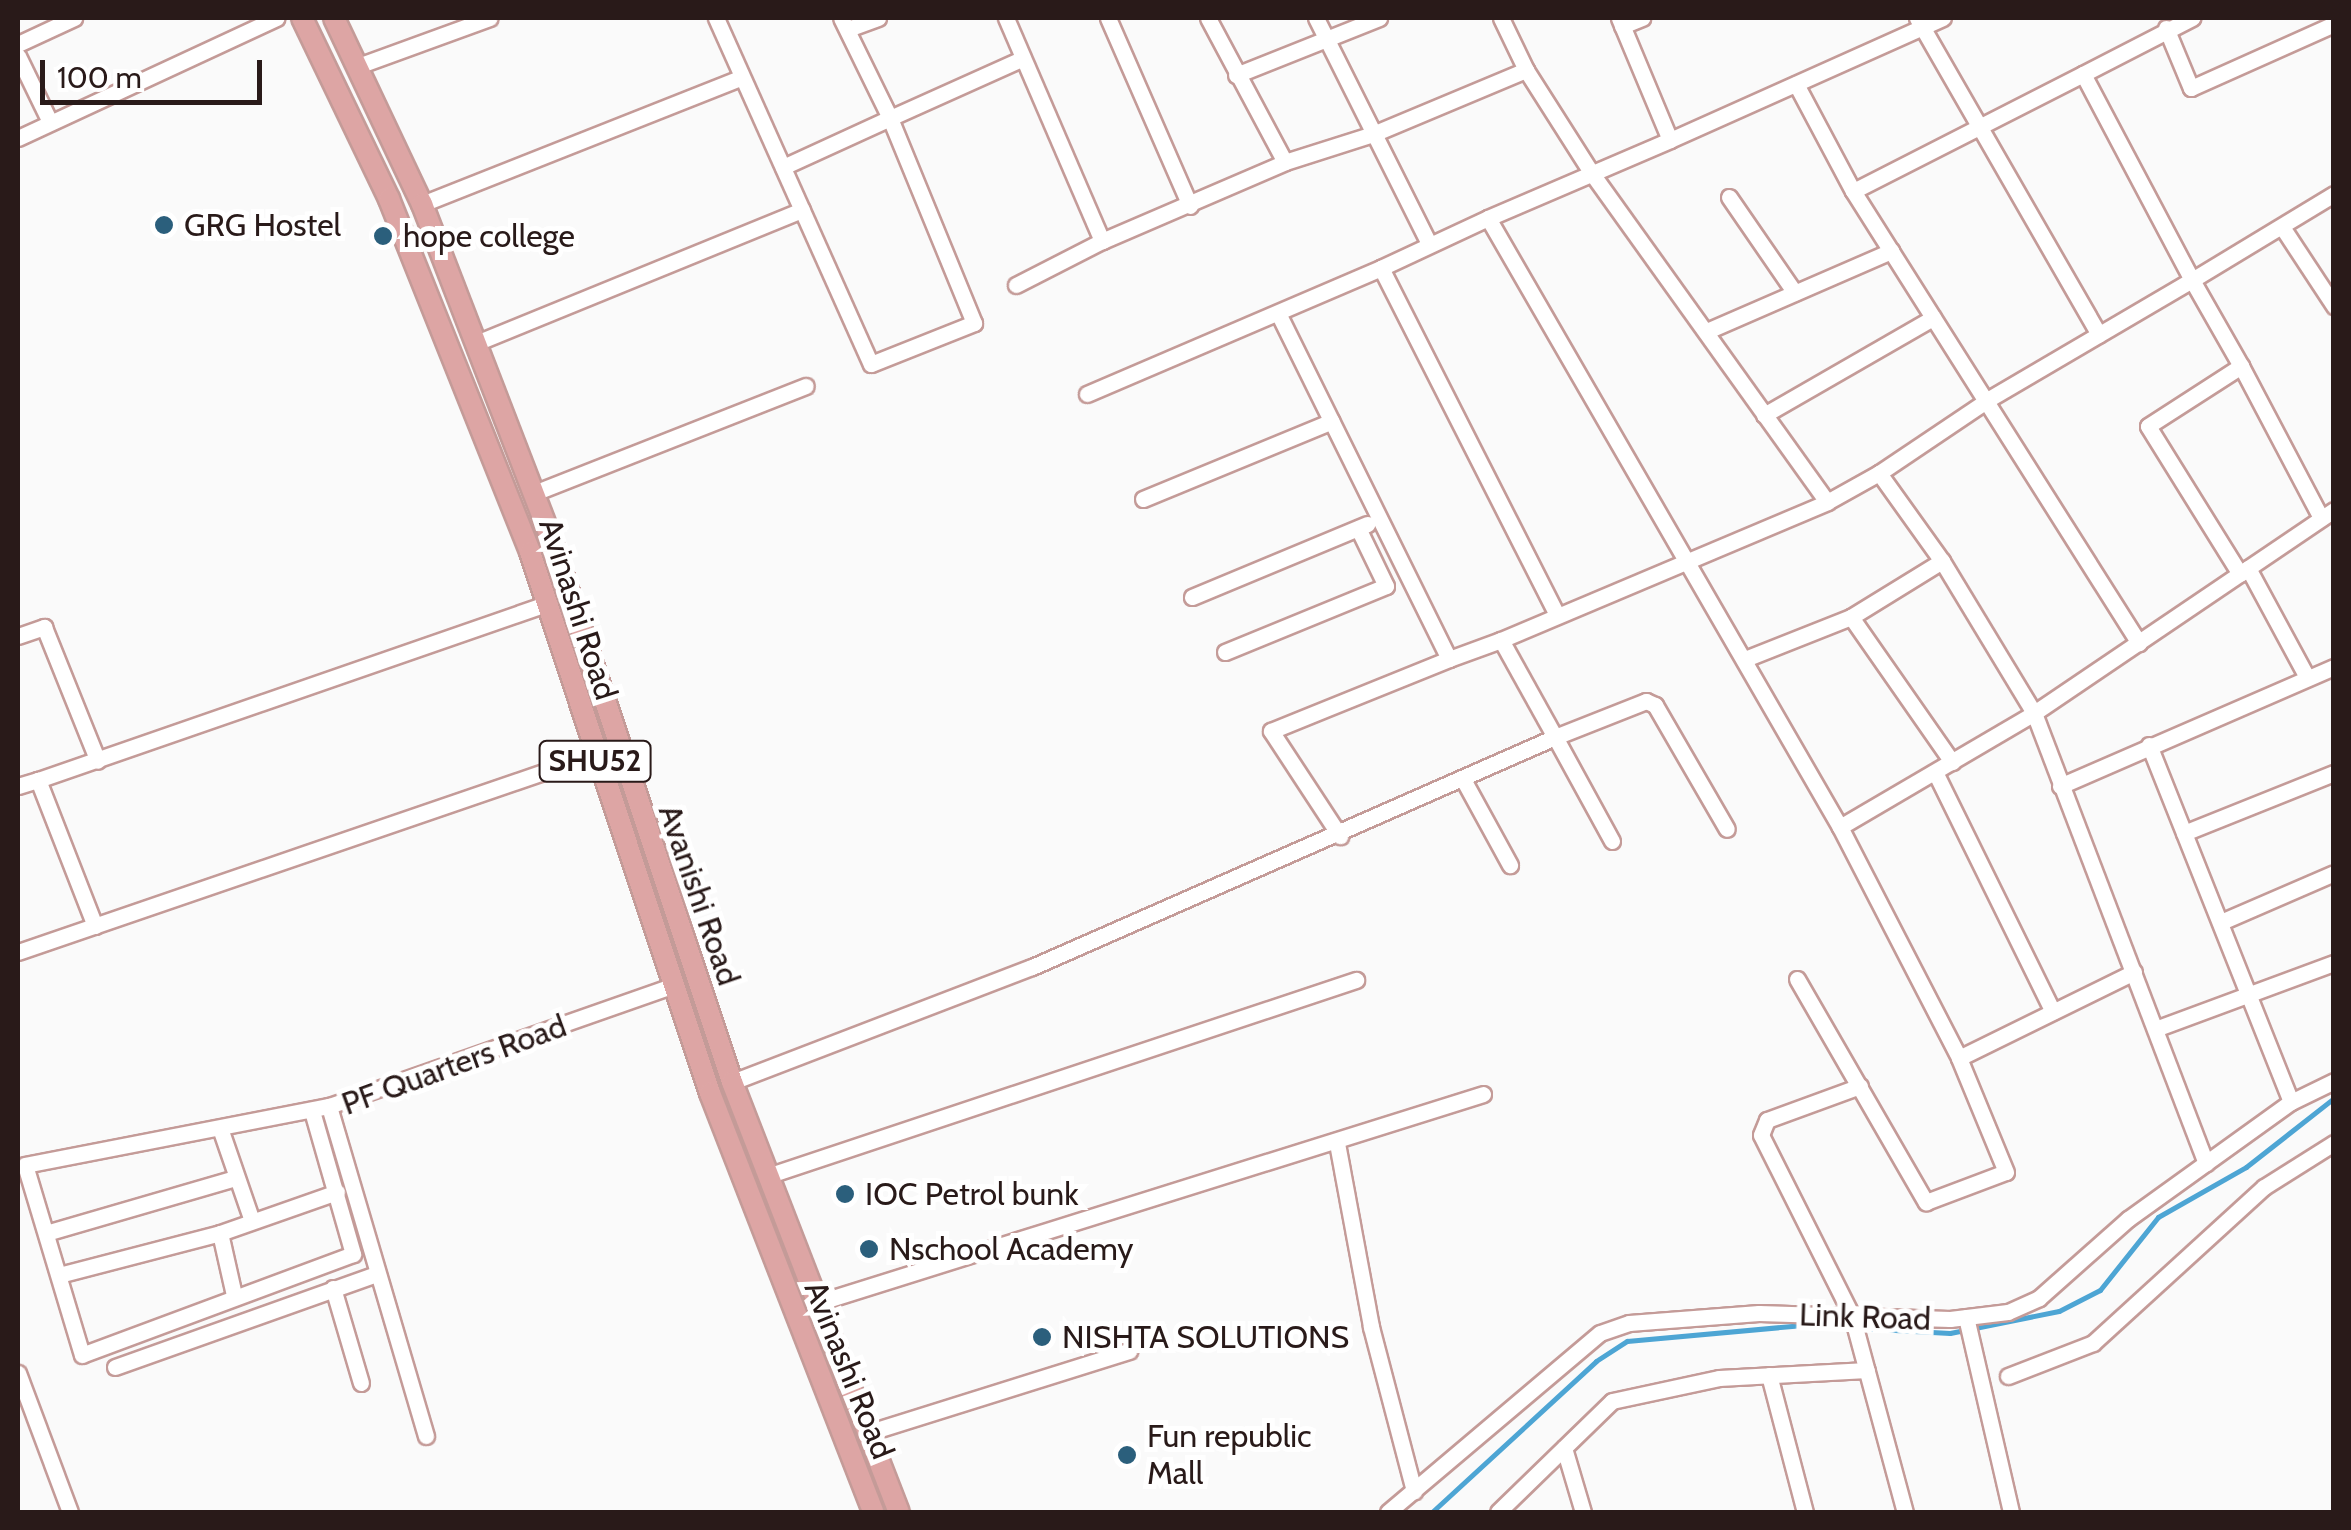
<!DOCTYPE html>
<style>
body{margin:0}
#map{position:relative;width:2351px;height:1530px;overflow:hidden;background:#fafafa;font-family:Cabin,sans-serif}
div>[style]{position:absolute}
.stream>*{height:5px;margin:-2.5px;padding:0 2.5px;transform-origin:2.5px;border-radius:2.5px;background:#4da5d4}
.roads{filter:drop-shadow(2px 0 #c49b98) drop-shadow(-2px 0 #c49b98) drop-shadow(0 2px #c49b98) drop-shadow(0 -2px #c49b98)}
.minor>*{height:15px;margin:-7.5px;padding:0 7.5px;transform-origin:7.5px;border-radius:7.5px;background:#fff}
.major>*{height:20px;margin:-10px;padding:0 10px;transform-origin:10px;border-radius:10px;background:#dda5a4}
.dots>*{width:28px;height:28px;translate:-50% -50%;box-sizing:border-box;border:5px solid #fff;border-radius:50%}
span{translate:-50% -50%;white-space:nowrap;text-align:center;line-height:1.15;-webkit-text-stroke:10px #fff;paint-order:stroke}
.shield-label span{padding:2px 8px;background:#fff;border:2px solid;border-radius:8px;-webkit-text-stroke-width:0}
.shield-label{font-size:30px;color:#291a19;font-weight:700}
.poi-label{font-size:32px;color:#291a19}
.left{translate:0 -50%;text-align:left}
.street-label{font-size:32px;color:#291a19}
.frame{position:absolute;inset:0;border:20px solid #291a19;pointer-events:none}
.scale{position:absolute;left:40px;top:60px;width:222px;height:45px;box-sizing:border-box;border:5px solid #291a19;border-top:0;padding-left:12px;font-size:30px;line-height:35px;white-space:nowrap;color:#291a19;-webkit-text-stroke:8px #fff;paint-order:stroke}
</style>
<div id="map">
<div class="stream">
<i style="left:1432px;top:1512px;width:223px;rotate:-42.6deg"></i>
<i style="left:1596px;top:1361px;width:37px;rotate:-33deg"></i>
<i style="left:1627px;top:1341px;width:177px;rotate:-5.2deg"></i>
<i style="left:1803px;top:1325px;width:147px;rotate:3.1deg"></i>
<i style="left:1950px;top:1333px;width:111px;rotate:-11.4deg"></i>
<i style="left:2059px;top:1311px;width:46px;rotate:-27.1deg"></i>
<i style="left:2100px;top:1290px;width:93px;rotate:-51.5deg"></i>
<i style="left:2158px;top:1217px;width:101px;rotate:-29.6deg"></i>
<i style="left:2246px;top:1167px;width:112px;rotate:-38.1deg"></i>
</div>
<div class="roads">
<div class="minor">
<i style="left:716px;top:18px;width:379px;rotate:65.9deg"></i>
<i style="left:871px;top:364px;width:111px;rotate:-21.7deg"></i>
<i style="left:974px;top:323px;width:222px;rotate:-112.3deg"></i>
<i style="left:890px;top:118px;width:144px;rotate:-24.2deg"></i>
<i style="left:1006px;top:18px;width:243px;rotate:66.7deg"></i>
<i style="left:1102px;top:241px;width:199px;rotate:-23.3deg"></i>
<i style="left:1285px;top:162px;width:92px;rotate:-17.7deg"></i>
<i style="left:1373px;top:134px;width:166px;rotate:-22.7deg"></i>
<i style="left:1108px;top:18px;width:205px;rotate:66.4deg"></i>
<i style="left:1208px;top:18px;width:163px;rotate:61.9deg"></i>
<i style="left:1316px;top:18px;width:253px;rotate:63.4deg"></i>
<i style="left:1501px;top:18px;width:58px;rotate:64.3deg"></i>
<i style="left:1526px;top:70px;width:125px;rotate:57.5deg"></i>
<i style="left:1593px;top:175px;width:402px;rotate:54.4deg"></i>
<i style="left:1619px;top:18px;width:132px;rotate:67.3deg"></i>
<i style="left:1670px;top:140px;width:198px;rotate:156.8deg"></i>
<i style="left:1488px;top:218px;width:703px;rotate:59.97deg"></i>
<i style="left:1840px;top:827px;width:225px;rotate:-30.4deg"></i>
<i style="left:2034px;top:713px;width:362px;rotate:-34.1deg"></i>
<i style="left:1917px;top:18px;width:365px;rotate:60.1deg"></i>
<i style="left:1622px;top:26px;width:22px;rotate:-22deg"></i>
<i style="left:2166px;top:28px;width:65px;rotate:67.4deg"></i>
<i style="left:2191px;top:88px;width:157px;rotate:-24.1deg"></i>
<i style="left:848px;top:29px;width:32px;rotate:-20deg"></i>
<i style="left:18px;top:44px;width:62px;rotate:-24.9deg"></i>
<i style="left:18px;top:56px;width:73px;rotate:64.1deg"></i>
<i style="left:358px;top:66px;width:140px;rotate:-20deg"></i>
<i style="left:2083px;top:74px;width:258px;rotate:153deg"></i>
<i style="left:1853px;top:191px;width:535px;rotate:57.68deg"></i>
<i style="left:1236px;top:75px;width:154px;rotate:-21.7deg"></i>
<i style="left:1796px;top:84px;width:121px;rotate:62deg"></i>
<i style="left:18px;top:138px;width:285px;rotate:-24.9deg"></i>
<i style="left:1670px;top:140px;width:299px;rotate:-24.1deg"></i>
<i style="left:783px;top:167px;width:118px;rotate:-24.6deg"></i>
<i style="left:890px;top:118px;width:111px;rotate:-116.1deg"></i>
<i style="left:1729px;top:197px;width:116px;rotate:55.5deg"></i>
<i style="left:422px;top:204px;width:342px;rotate:-21.6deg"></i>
<i style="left:1488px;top:218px;width:118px;rotate:155deg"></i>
<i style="left:1381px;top:268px;width:389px;rotate:63.1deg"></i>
<i style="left:2282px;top:227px;width:95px;rotate:56.6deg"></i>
<i style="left:1016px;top:285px;width:97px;rotate:-27.1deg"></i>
<i style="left:1278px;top:313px;width:386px;rotate:63.7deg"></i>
<i style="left:1449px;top:659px;width:192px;rotate:158deg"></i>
<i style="left:1271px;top:731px;width:126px;rotate:56.7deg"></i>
<i style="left:1707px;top:331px;width:201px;rotate:-23.5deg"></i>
<i style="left:476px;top:343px;width:352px;rotate:-22.2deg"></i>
<i style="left:2241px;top:366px;width:172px;rotate:62.2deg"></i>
<i style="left:1087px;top:394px;width:320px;rotate:-23.2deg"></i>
<i style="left:1764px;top:415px;width:195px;rotate:-29.9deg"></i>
<i style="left:1879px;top:473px;width:133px;rotate:-33.9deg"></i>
<i style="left:1989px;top:399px;width:235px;rotate:-30.4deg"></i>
<i style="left:2192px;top:280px;width:233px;rotate:-117.9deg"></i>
<i style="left:2083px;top:74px;width:123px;rotate:-27.2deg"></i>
<i style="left:534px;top:493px;width:292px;rotate:-21.5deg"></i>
<i style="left:1143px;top:499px;width:204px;rotate:-22.4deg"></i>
<i style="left:2248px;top:568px;width:124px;rotate:61.6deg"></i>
<i style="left:2240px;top:574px;width:174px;rotate:-121.9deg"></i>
<i style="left:2148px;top:426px;width:111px;rotate:-32.8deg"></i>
<i style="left:2241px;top:366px;width:99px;rotate:-119.7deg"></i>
<i style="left:2192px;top:280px;width:166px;rotate:-31.2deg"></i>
<i style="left:1192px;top:597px;width:190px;rotate:-22.6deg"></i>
<i style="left:1851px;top:617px;width:107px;rotate:-31.6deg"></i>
<i style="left:18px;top:636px;width:28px;rotate:-19deg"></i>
<i style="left:44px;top:627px;width:144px;rotate:68.1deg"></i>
<i style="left:1225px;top:652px;width:174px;rotate:-22.3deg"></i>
<i style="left:1386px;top:586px;width:64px;rotate:-115.8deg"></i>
<i style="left:1449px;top:659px;width:55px;rotate:-20.1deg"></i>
<i style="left:1745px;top:659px;width:114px;rotate:-21.6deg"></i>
<i style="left:1851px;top:617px;width:177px;rotate:55.1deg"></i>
<i style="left:2149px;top:745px;width:384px;rotate:68.3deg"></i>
<i style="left:1935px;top:772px;width:267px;rotate:63.8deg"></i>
<i style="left:1464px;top:781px;width:96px;rotate:61.3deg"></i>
<i style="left:18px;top:786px;width:21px;rotate:-17deg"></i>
<i style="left:2060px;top:786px;width:299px;rotate:-23.5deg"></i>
<i style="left:1840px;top:827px;width:260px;rotate:62.7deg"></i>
<i style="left:1959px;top:1058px;width:195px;rotate:-26.2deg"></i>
<i style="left:2184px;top:833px;width:162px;rotate:-21.8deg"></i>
<i style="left:1612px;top:841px;width:119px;rotate:-118.7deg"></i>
<i style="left:1555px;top:737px;width:98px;rotate:-21.6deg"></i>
<i style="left:1646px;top:701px;width:10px;rotate:24deg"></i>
<i style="left:1655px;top:705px;width:143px;rotate:59.9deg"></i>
<i style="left:2221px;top:922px;width:123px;rotate:-23.4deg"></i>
<i style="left:95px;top:926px;width:157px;rotate:-111.3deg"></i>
<i style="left:38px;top:780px;width:541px;rotate:-19.11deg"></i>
<i style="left:18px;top:952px;width:608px;rotate:-18.91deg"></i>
<i style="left:1797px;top:979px;width:258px;rotate:60deg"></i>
<i style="left:1926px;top:1202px;width:85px;rotate:-20.6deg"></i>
<i style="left:2006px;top:1172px;width:123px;rotate:-112.4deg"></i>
<i style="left:2158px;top:1028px;width:188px;rotate:-20.3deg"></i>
<i style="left:732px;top:1082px;width:321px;rotate:-21deg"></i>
<i style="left:1032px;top:967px;width:571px;rotate:-23.74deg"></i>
<i style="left:1555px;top:737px;width:111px;rotate:-119.1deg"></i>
<i style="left:1501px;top:640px;width:354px;rotate:-22.9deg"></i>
<i style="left:1827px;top:502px;width:60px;rotate:-29.1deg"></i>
<i style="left:1879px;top:473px;width:108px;rotate:54.4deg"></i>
<i style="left:1942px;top:561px;width:178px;rotate:58.8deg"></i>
<i style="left:2034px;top:713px;width:482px;rotate:69.1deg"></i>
<i style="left:1860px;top:1086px;width:99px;rotate:159.9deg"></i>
<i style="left:1767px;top:1120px;width:16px;rotate:112deg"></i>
<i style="left:1761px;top:1135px;width:203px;rotate:63.3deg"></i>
<i style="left:1852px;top:1316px;width:203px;rotate:74.9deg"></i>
<i style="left:312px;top:1111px;width:149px;rotate:74deg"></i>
<i style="left:353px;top:1254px;width:289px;rotate:159.6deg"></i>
<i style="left:82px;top:1355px;width:198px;rotate:-106.7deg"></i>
<i style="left:25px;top:1165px;width:310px;rotate:-11deg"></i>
<i style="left:220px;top:1128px;width:98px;rotate:71deg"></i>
<i style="left:1337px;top:1143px;width:187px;rotate:79.5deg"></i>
<i style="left:1371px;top:1327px;width:170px;rotate:75.3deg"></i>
<i style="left:767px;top:1176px;width:621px;rotate:-18.41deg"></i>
<i style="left:46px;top:1233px;width:197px;rotate:-16.2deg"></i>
<i style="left:220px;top:1233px;width:64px;rotate:77.3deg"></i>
<i style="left:59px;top:1275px;width:166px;rotate:-14.6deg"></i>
<i style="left:220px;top:1233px;width:124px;rotate:-19.3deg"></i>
<i style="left:333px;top:1288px;width:99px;rotate:73.6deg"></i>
<i style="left:817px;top:1303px;width:698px;rotate:-17.42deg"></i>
<i style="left:1966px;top:1317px;width:200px;rotate:77deg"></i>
<i style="left:115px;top:1367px;width:277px;rotate:-19.6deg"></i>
<i style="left:18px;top:1373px;width:148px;rotate:69.5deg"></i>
<i style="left:1769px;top:1375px;width:142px;rotate:75.3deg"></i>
<i style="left:2008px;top:1376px;width:91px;rotate:-21.2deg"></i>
<i style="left:2093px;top:1343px;width:231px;rotate:-42.4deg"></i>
<i style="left:2264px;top:1187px;width:83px;rotate:-32.2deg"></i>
<i style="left:867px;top:1433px;width:275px;rotate:-17.4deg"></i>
<i style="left:426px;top:1436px;width:344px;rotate:-106.4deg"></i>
<i style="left:329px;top:1106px;width:363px;rotate:-19.3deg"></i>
<i style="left:1564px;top:1448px;width:67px;rotate:73.5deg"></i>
<i style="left:1388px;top:1512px;width:277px;rotate:-40.2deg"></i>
<i style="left:1600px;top:1333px;width:31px;rotate:-19deg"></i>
<i style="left:1629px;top:1323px;width:130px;rotate:-4.4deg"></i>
<i style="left:1759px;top:1313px;width:191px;rotate:1.8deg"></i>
<i style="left:1950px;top:1319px;width:58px;rotate:-6.9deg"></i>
<i style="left:2008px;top:1312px;width:34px;rotate:-24deg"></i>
<i style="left:2039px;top:1298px;width:119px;rotate:-41.6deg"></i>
<i style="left:2128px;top:1219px;width:201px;rotate:-35.7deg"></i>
<i style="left:2291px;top:1102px;width:48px;rotate:-26deg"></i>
<i style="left:1498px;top:1512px;width:159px;rotate:-44.2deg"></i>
<i style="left:1612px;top:1401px;width:109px;rotate:-12.1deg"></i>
<i style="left:1719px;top:1378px;width:148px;rotate:-3.1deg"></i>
</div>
<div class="major">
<i style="left:302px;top:18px;width:201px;rotate:64.3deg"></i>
<i style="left:389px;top:199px;width:380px;rotate:68.2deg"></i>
<i style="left:530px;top:552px;width:570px;rotate:71.6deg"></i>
<i style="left:710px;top:1093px;width:450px;rotate:68.7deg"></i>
<i style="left:334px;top:18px;width:206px;rotate:64.7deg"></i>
<i style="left:422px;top:204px;width:361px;rotate:68.9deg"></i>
<i style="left:552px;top:541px;width:570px;rotate:71.6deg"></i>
<i style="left:732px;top:1082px;width:461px;rotate:68.8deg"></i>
</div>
</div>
<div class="dots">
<i style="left:164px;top:225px;background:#2b5f7c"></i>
<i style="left:383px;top:236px;background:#2b5f7c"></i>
<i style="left:845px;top:1194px;background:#2b5f7c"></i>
<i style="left:869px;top:1249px;background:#2b5f7c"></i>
<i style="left:1042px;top:1337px;background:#2b5f7c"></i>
<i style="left:1127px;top:1455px;background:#2b5f7c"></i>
</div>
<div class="shield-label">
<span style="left:595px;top:761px">SHU52</span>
</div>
<div class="poi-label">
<span class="left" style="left:184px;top:225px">GRG Hostel</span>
<span class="left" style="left:403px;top:236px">hope college</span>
<span class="left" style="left:865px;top:1194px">IOC Petrol bunk</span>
<span class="left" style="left:889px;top:1249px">Nschool Academy</span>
<span class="left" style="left:1062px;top:1337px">NISHTA SOLUTIONS</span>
<span class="left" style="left:1147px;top:1455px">Fun republic<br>Mall</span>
</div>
<div class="street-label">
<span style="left:578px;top:609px;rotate:72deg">Avinashi Road</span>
<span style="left:699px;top:895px;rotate:71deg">Avanishi Road</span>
<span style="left:454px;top:1065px;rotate:-20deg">PF Quarters Road</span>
<span style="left:1865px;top:1317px;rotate:2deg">Link Road</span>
<span style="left:849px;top:1370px;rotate:68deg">Avinashi Road</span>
</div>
<div class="frame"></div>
<div class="scale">100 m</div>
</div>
